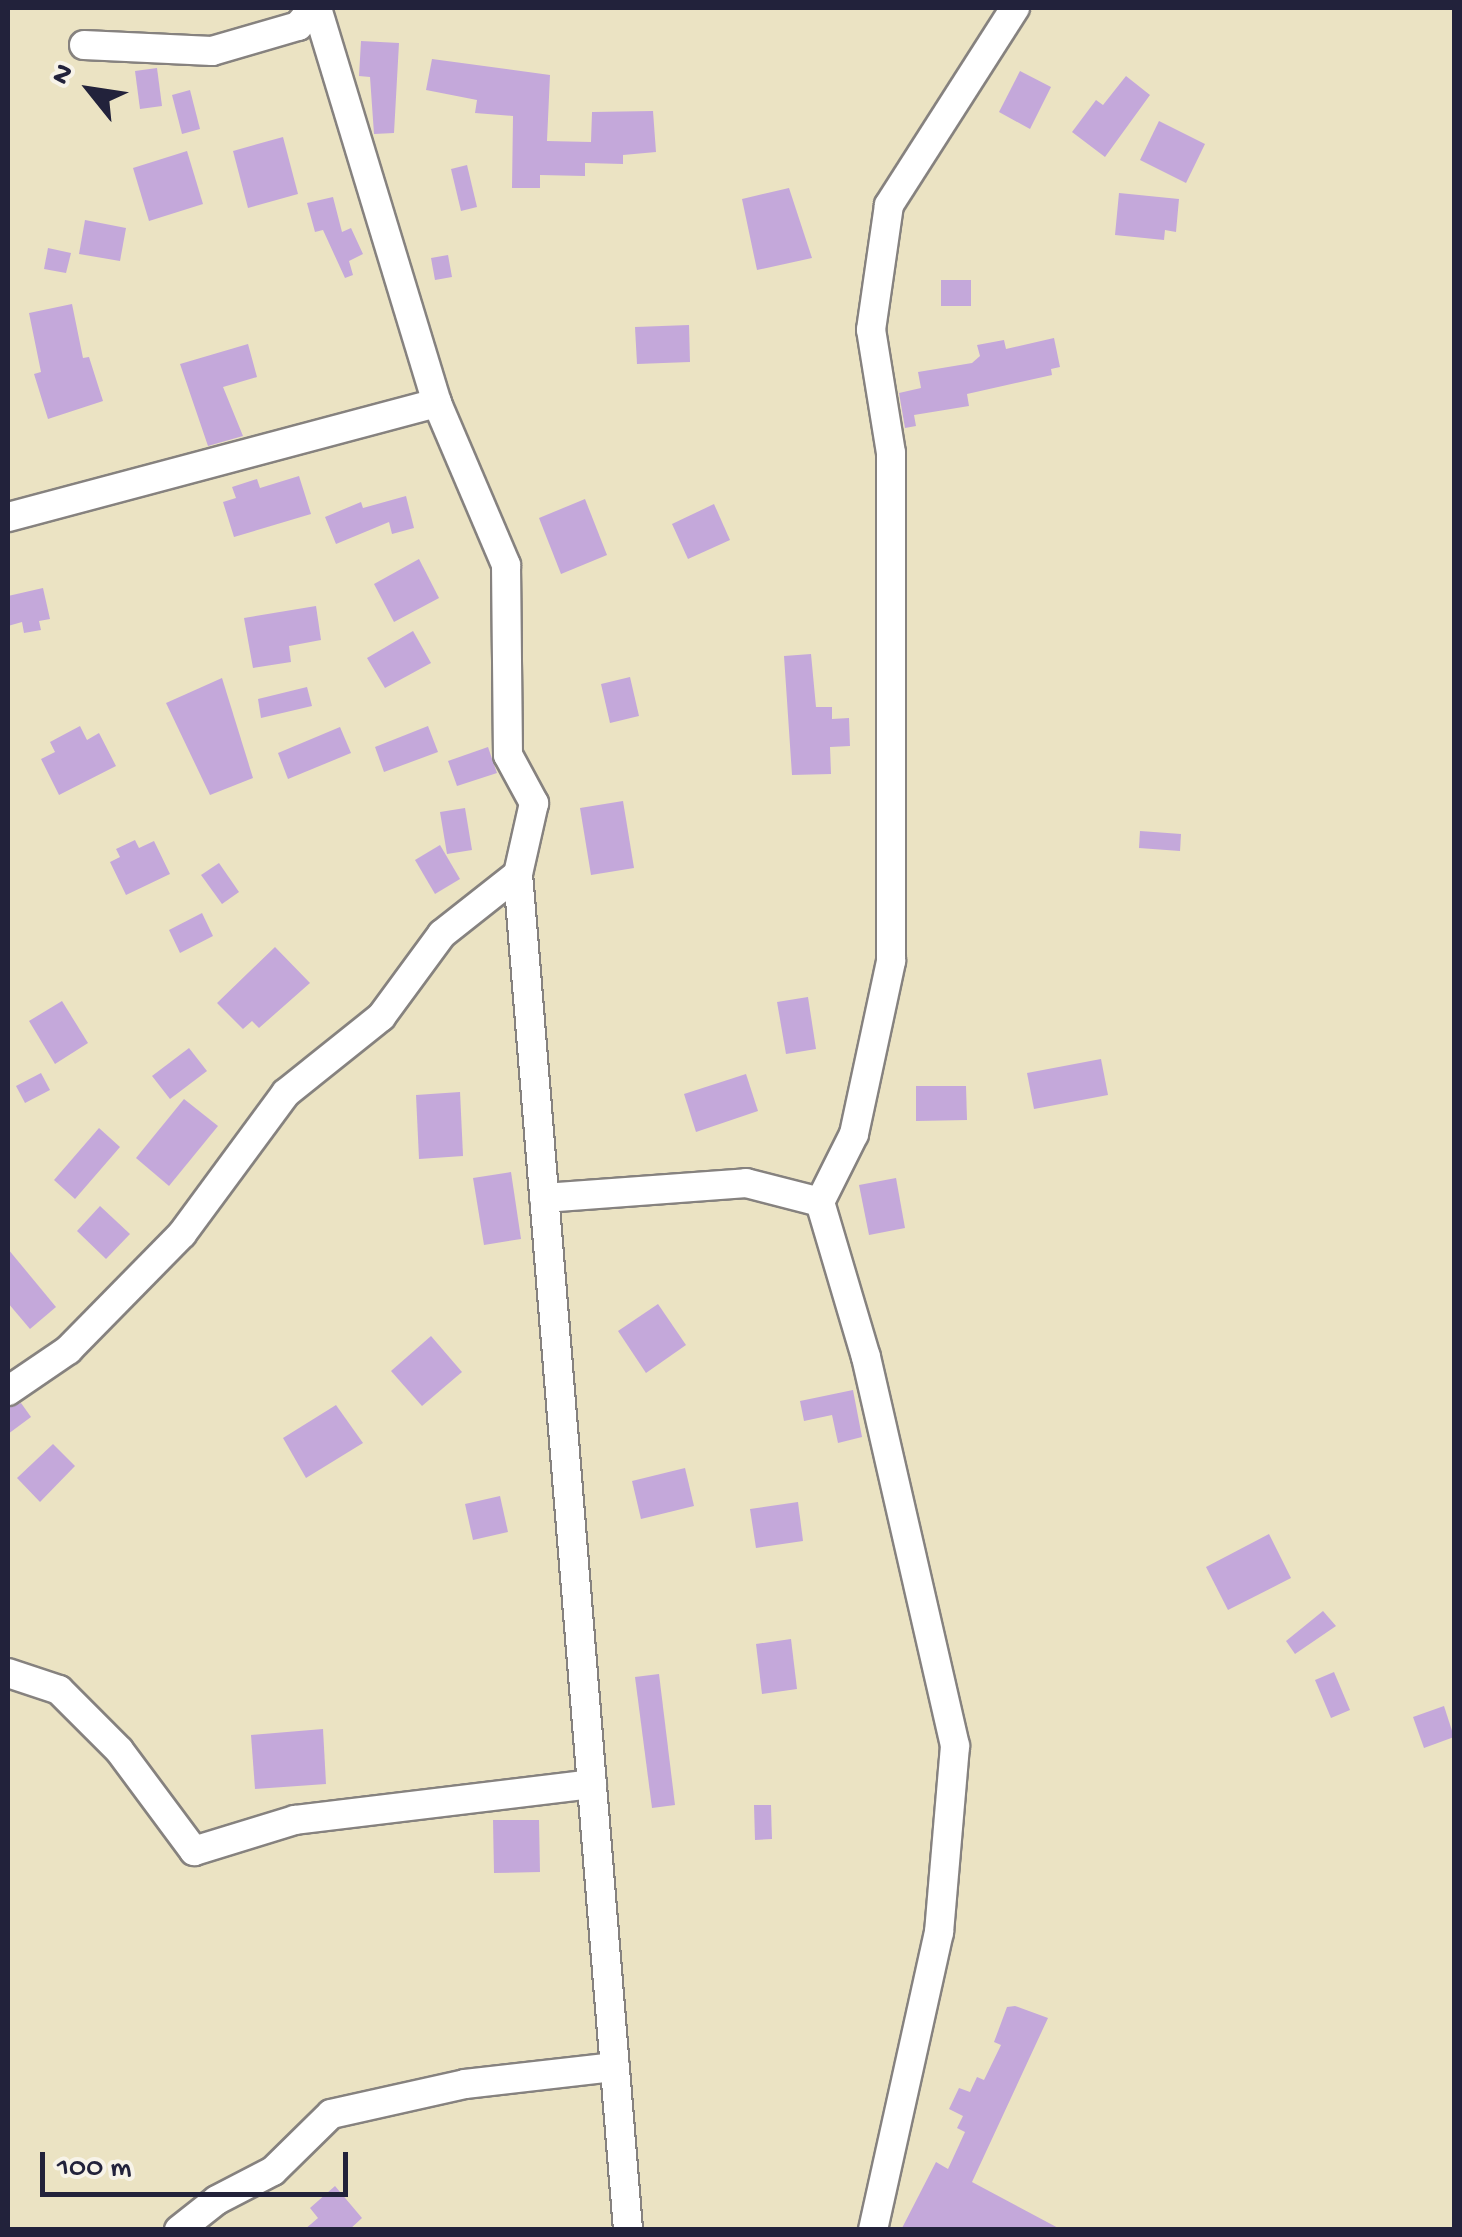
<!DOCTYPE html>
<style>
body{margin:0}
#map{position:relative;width:1462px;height:2237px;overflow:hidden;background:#ebe3c3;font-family:"Gochi Hand",sans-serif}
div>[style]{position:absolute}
.building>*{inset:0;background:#c4a8da}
.roads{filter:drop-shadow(2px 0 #86827f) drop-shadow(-2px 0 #86827f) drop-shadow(0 2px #86827f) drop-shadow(0 -2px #86827f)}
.minor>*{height:28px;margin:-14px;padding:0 14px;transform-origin:14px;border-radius:14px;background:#fff}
span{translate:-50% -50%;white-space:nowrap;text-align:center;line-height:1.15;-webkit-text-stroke:8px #f7f3e8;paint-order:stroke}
.frame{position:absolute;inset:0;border:10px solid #22223b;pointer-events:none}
.north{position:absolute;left:40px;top:40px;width:100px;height:100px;-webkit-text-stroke:8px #f7f3e8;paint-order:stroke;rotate:300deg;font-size:28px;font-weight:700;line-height:40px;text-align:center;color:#22223b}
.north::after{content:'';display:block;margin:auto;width:35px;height:45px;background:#22223b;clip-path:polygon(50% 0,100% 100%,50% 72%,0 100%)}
.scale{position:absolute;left:40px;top:2152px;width:308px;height:45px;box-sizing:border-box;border:5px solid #22223b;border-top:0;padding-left:12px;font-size:30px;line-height:35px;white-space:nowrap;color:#22223b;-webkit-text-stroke:8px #f7f3e8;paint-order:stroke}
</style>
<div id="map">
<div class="building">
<i style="clip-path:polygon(361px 41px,399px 43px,394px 133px,374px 134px,370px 77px,359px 76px)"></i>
<i style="clip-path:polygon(432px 59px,550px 75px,547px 141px,591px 142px,592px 112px,653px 111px,656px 152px,623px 155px,623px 164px,585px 163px,585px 176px,540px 175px,540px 188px,512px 188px,513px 116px,475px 113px,477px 100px,426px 90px)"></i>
<i style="clip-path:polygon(157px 68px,162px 106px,140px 109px,135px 71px)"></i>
<i style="clip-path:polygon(1020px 71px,1051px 87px,1030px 129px,999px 112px)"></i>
<i style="clip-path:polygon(1126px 76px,1150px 95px,1105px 157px,1072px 132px,1096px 100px,1103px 105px)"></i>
<i style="clip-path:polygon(190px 90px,200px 129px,182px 134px,172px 95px)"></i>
<i style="clip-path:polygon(1159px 121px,1205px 144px,1186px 183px,1140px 160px)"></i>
<i style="clip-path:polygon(283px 137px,298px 194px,248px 208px,233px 151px)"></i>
<i style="clip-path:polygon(187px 151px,203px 204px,149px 221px,133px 168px)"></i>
<i style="clip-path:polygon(467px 165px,477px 207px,461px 211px,451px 169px)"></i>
<i style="clip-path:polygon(789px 188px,812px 258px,757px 270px,742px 199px)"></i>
<i style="clip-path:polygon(1119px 193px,1179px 199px,1176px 232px,1165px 230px,1164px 240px,1115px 235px)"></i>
<i style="clip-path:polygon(333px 197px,342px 232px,351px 228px,363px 254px,349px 261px,353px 275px,345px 278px,323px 230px,315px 232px,307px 203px)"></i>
<i style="clip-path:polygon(85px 220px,126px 228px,120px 261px,79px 254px)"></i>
<i style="clip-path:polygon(48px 248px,71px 253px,66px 273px,44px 269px)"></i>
<i style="clip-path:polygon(448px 255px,452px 277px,435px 280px,431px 258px)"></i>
<i style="clip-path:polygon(941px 280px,971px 280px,971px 306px,941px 306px)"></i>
<i style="clip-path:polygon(72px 304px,83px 358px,89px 357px,103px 401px,48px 419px,34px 374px,41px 372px,29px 313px)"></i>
<i style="clip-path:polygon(689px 325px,690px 362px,637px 364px,635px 327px)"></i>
<i style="clip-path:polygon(1054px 338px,1060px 367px,1051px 369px,1052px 375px,967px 394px,969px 406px,914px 415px,916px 426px,905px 428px,899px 393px,921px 388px,918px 372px,972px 363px,980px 356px,977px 345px,1004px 340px,1006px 349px)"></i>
<i style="clip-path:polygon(248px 344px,257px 377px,223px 387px,243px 436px,208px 446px,180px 364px)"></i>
<i style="clip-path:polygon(299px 476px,311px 514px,234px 537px,223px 502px,236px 498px,232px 487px,257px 479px,260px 488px)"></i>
<i style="clip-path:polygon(406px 496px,414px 528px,392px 534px,389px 522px,336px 544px,325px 517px,361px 502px,363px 508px)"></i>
<i style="clip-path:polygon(585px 499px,607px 555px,561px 574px,539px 518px)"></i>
<i style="clip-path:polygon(714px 504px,730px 540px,688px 559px,672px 524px)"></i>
<i style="clip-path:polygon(419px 559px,439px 598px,394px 622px,374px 584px)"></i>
<i style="clip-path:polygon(43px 588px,50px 619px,39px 621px,41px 630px,24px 633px,22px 622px,8px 626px,8px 596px)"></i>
<i style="clip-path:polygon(316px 606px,321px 640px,289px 646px,291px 662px,253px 668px,244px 618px)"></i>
<i style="clip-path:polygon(413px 631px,431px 663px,385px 688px,367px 658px)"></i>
<i style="clip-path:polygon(811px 654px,816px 707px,832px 707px,832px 719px,849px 718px,850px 746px,830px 747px,831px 774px,792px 775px,784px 656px)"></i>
<i style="clip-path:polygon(630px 677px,639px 716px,610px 723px,601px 684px)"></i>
<i style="clip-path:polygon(222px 678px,253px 778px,210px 795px,166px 703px)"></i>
<i style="clip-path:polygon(307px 687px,312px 706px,261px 718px,258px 699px)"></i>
<i style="clip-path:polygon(80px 726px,87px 740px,99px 733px,116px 766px,59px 795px,41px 759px,55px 752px,50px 742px)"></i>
<i style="clip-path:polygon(428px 726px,438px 752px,384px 772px,375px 747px)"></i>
<i style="clip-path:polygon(340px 727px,351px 753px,288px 779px,278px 753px)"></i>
<i style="clip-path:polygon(488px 747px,497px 773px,457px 786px,448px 761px)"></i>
<i style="clip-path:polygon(623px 801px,634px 868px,591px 875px,580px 808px)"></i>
<i style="clip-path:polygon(465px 808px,472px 850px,447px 854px,440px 812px)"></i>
<i style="clip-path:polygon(1140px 831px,1181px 834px,1180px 851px,1139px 848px)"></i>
<i style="clip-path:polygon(135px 840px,139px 848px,154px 841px,170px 874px,126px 895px,110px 862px,120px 857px,116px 849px)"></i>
<i style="clip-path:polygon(440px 845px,460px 879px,435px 894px,415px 860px)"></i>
<i style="clip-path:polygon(219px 863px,239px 892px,222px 904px,201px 875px)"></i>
<i style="clip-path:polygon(202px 913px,213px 936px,180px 953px,169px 930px)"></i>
<i style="clip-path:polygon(275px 947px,310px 983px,259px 1028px,252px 1021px,243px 1029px,217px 1003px)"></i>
<i style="clip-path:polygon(808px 997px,816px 1049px,786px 1054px,777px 1002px)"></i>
<i style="clip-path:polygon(62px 1001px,88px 1043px,55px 1064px,29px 1021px)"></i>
<i style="clip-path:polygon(189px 1048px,207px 1071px,170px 1099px,152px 1076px)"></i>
<i style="clip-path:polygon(1101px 1059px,1108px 1095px,1034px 1109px,1027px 1073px)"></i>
<i style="clip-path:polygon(41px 1073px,50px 1090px,25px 1103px,16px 1086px)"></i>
<i style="clip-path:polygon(746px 1074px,758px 1111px,696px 1132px,684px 1094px)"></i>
<i style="clip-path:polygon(916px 1086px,966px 1086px,967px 1120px,916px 1121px)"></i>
<i style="clip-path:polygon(460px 1092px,463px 1156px,419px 1159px,416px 1095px)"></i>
<i style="clip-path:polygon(184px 1099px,218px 1126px,169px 1186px,136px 1158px)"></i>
<i style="clip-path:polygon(99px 1128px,120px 1147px,75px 1199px,54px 1180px)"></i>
<i style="clip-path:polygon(511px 1172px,521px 1239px,484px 1245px,473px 1178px)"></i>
<i style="clip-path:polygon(896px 1178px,905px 1228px,869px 1235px,859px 1185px)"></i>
<i style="clip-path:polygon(100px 1206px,130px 1234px,106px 1259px,77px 1231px)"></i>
<i style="clip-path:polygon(8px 1249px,56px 1307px,30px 1329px,8px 1303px)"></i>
<i style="clip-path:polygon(658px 1304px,686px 1345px,646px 1373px,618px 1331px)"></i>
<i style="clip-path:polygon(431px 1336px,462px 1372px,422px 1406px,391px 1371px)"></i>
<i style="clip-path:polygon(853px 1390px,862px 1437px,838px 1443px,832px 1415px,804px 1421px,800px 1401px)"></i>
<i style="clip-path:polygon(21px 1403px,31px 1417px,8px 1434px,8px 1408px)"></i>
<i style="clip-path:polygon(336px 1405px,363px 1443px,306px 1478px,283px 1438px)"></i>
<i style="clip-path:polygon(53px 1444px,75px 1466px,40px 1502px,17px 1478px)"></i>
<i style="clip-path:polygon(685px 1468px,694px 1506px,641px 1519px,632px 1481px)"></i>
<i style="clip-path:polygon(500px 1496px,508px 1532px,473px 1540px,465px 1504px)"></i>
<i style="clip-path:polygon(798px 1502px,803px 1541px,756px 1548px,750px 1509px)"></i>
<i style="clip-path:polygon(1269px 1534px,1291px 1578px,1228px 1610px,1206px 1567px)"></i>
<i style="clip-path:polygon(1323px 1611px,1336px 1626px,1295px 1654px,1286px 1641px)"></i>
<i style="clip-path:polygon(791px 1639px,797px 1689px,762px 1694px,756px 1644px)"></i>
<i style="clip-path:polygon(1334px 1672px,1350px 1710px,1331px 1718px,1315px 1680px)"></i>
<i style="clip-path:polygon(659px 1674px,675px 1805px,652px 1808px,635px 1677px)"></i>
<i style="clip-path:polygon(1444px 1706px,1454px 1737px,1424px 1748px,1413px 1717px)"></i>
<i style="clip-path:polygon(323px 1729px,326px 1784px,255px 1789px,251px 1735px)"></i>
<i style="clip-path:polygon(754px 1805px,771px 1805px,772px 1839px,755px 1840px)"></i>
<i style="clip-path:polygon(493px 1820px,539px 1820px,540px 1872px,494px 1873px)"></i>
<i style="clip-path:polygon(1015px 2006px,1048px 2018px,972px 2182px,1062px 2230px,901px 2230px,936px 2162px,948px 2169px,965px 2132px,957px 2128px,963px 2116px,949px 2109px,959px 2088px,970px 2092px,977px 2077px,984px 2080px,1001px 2045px,994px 2042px,1007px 2007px)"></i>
<i style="clip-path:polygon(335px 2186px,362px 2218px,349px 2230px,304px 2230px,318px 2218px,310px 2208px)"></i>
</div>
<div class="roads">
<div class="minor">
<i style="left:317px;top:8px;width:413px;rotate:73.1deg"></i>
<i style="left:437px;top:403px;width:176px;rotate:66.9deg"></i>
<i style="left:506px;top:565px;width:190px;rotate:89.4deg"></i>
<i style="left:508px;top:755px;width:55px;rotate:61.6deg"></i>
<i style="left:534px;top:803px;width:73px;rotate:102.7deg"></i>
<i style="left:518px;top:874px;width:1360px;rotate:85.36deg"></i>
<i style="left:84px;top:45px;width:128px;rotate:2.7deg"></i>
<i style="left:212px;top:51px;width:90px;rotate:-16.2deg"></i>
<i style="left:298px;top:26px;width:23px;rotate:-50deg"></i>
<i style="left:8px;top:517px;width:444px;rotate:-14.9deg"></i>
<i style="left:544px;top:1198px;width:203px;rotate:-4.2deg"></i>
<i style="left:746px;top:1183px;width:76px;rotate:14.4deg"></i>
<i style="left:820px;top:1202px;width:162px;rotate:73.5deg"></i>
<i style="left:866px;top:1357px;width:399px;rotate:77.1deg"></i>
<i style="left:955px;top:1746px;width:187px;rotate:94.9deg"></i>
<i style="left:939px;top:1932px;width:305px;rotate:102.5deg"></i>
<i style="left:820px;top:1202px;width:76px;rotate:-63.4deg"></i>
<i style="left:854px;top:1134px;width:177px;rotate:-77.9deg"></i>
<i style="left:891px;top:961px;width:508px;rotate:-90deg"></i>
<i style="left:891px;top:453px;width:125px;rotate:-99.2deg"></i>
<i style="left:871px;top:330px;width:126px;rotate:-81.8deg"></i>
<i style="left:889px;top:205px;width:234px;rotate:-57.4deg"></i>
<i style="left:8px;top:1391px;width:73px;rotate:-34.3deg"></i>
<i style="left:68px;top:1350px;width:163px;rotate:-45.5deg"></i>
<i style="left:182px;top:1234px;width:175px;rotate:-53.6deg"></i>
<i style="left:286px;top:1093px;width:122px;rotate:-38.7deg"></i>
<i style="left:381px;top:1017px;width:103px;rotate:-53.7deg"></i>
<i style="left:442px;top:934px;width:97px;rotate:-38.3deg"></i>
<i style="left:8px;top:1673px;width:54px;rotate:18.4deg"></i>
<i style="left:59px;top:1690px;width:85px;rotate:45deg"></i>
<i style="left:119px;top:1750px;width:126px;rotate:53.4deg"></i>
<i style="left:194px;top:1851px;width:106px;rotate:-17.1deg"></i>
<i style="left:295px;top:1820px;width:299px;rotate:-6.9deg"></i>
<i style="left:179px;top:2230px;width:48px;rotate:-38.3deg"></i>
<i style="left:217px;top:2200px;width:63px;rotate:-27.4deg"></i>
<i style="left:273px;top:2171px;width:81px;rotate:-44.5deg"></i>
<i style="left:331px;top:2114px;width:137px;rotate:-12.6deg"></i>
<i style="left:465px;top:2084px;width:151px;rotate:-6.5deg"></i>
</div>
</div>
<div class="frame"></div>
<div class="north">N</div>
<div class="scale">100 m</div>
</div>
